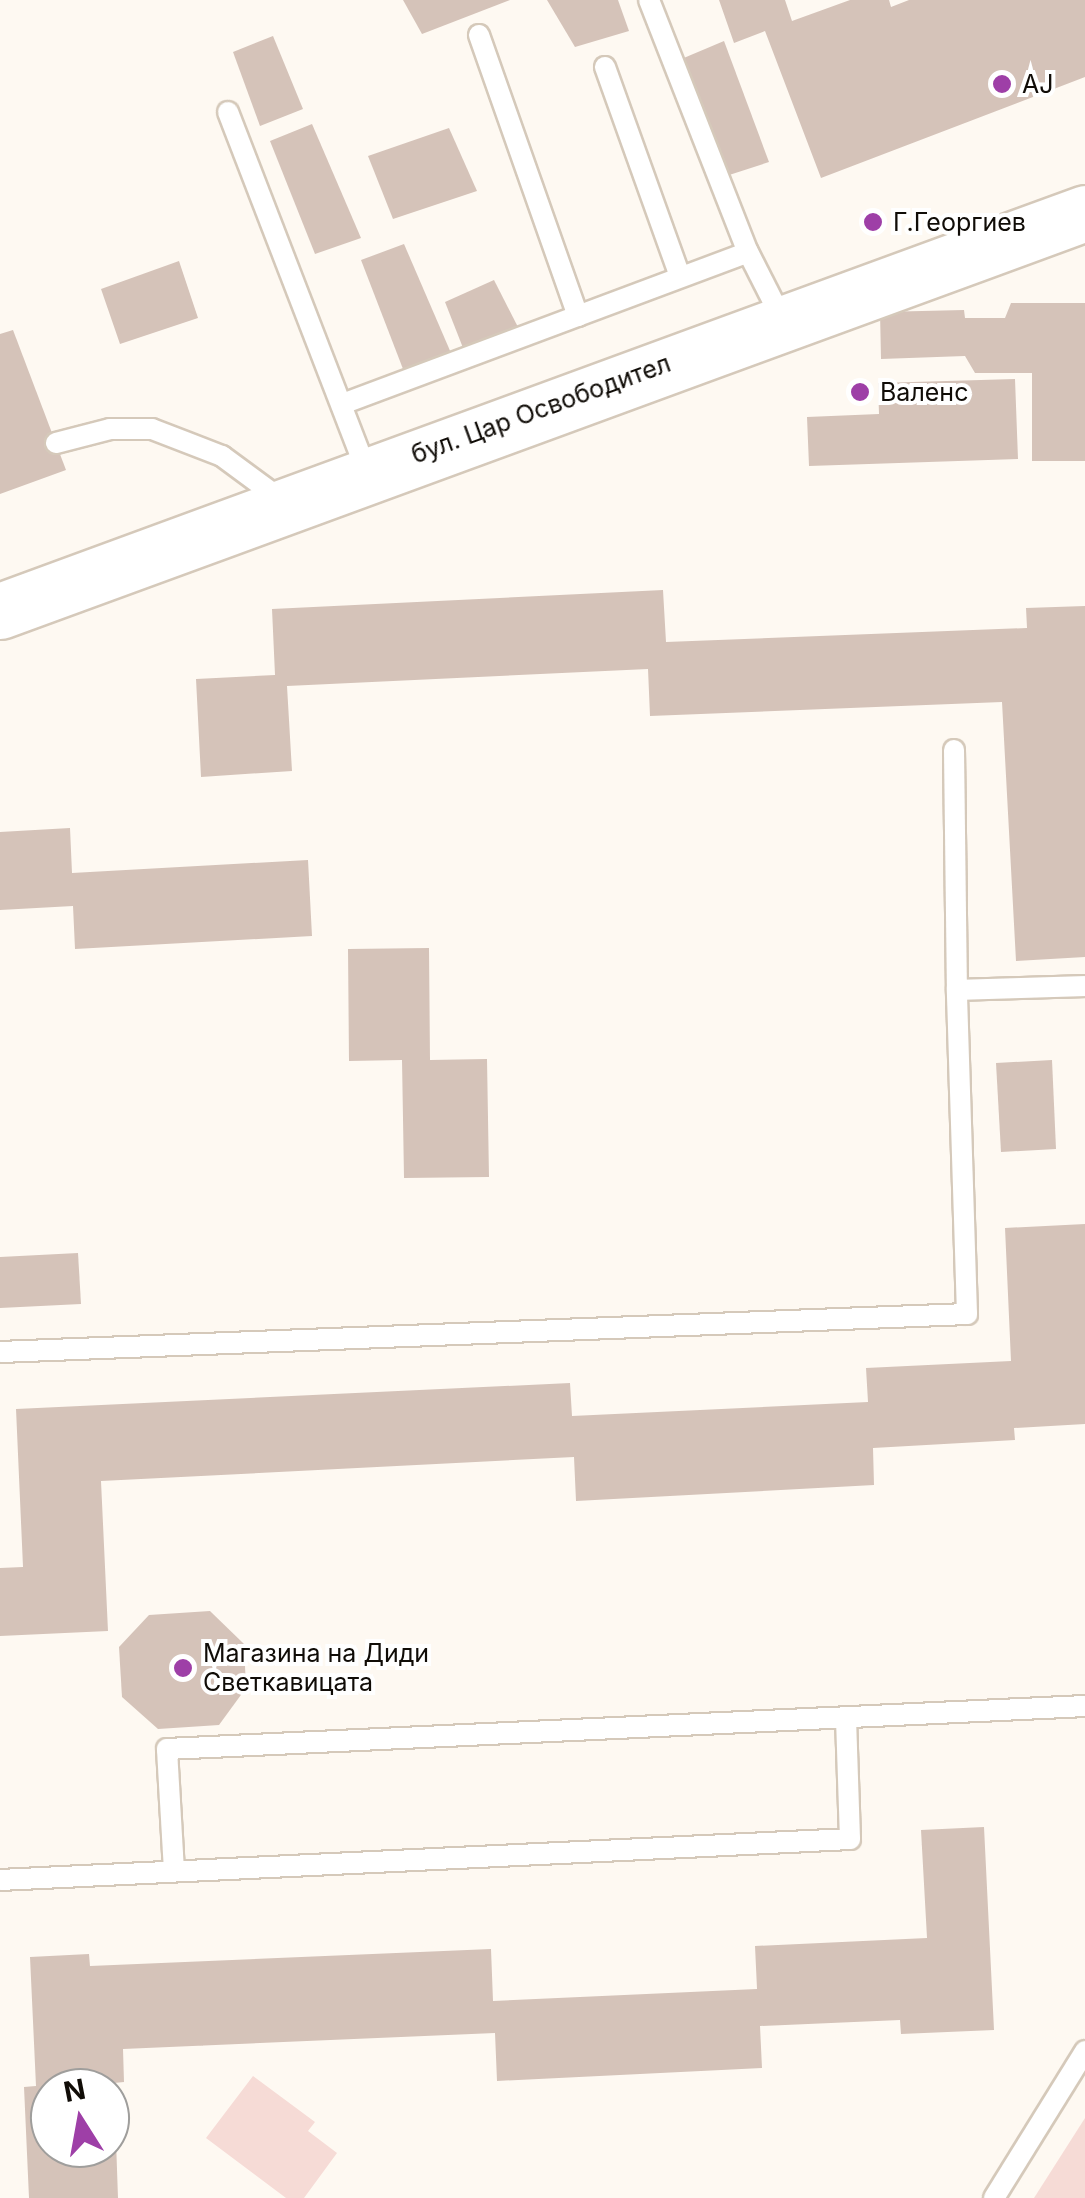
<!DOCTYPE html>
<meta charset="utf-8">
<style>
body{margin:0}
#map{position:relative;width:1085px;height:2198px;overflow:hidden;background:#fef9f2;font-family:Inter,sans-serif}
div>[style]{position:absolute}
.green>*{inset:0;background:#f6dbd6}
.building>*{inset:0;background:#d5c3b9}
.roads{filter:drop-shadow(2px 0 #d5c9ba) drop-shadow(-2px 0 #d5c9ba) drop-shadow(0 2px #d5c9ba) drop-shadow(0 -2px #d5c9ba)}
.service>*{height:20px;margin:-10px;padding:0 10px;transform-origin:10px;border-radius:10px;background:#fff}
.secondary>*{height:55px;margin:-27.5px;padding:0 27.5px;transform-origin:27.5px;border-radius:27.5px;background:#fff}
.dots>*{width:28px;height:28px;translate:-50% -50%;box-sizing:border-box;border:5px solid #fff;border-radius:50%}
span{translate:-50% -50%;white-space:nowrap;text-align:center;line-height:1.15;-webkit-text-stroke:8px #fff;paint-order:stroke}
.poi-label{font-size:25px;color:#100c07}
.left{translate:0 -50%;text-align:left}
.street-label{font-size:25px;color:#100c07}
.north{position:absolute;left:30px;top:2068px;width:100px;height:100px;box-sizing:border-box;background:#fff;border:2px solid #9f9e9c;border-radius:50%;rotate:349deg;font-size:28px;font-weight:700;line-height:40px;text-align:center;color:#100c07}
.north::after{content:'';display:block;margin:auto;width:35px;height:45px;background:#9e3fa7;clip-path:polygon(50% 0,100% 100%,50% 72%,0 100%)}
</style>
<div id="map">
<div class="green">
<i style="clip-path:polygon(253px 2076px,315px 2122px,308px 2131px,337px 2153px,304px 2198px,286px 2198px,206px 2138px)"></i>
<i style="clip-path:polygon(1085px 2118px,1085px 2198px,1034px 2198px)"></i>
</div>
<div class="building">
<i style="clip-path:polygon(403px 0,510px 0,422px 34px)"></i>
<i style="clip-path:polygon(547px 0,618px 0,629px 31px,575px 47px)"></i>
<i style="clip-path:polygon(719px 0,785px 0,792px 21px,850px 0,889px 0,891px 7px,909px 0,1085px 0,1085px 77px,821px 178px,765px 31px,734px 43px)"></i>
<i style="clip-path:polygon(273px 36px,303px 109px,260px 126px,233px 52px)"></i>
<i style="clip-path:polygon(724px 41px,769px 162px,723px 177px,679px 60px)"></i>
<i style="clip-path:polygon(312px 124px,361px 238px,315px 254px,270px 141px)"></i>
<i style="clip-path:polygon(449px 128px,477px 191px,393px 219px,368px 156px)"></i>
<i style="clip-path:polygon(404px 244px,451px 353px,403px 369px,361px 260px)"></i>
<i style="clip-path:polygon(179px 261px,198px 318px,120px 344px,101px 289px)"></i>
<i style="clip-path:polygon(494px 280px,521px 333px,465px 353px,445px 302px)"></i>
<i style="clip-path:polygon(1011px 303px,1085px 303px,1085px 461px,1032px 461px,1032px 373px,975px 373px,965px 356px,881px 359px,880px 312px,964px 310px,965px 318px,1005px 318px)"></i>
<i style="clip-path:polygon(13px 330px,66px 470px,0 494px,0 334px)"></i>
<i style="clip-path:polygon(1015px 379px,1018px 459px,809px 466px,807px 417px,879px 414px,878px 383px)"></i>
<i style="clip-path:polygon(663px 590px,666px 642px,1027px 628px,1026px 608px,1085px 606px,1085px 957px,1016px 961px,1002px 702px,650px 716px,648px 669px,287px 686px,292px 771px,201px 777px,196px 679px,275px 675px,272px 609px)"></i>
<i style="clip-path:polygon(70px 828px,72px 873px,308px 860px,312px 936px,75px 949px,73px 906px,0 910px,0 832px)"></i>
<i style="clip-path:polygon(429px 948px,430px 1060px,487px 1059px,489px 1177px,404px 1178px,402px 1060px,349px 1061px,348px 949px)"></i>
<i style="clip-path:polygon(1052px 1060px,1056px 1149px,1001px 1152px,996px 1063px)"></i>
<i style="clip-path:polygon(1085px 1224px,1085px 1424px,1014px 1428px,1015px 1440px,873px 1448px,874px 1485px,576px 1501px,574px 1457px,101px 1481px,108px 1631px,0 1636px,0 1568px,23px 1567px,16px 1409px,570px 1383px,572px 1416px,868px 1402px,866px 1368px,1011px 1361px,1005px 1228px)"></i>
<i style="clip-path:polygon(78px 1253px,81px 1304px,0 1308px,0 1257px)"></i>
<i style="clip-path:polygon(210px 1611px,244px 1644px,246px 1688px,219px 1725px,158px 1729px,122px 1697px,119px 1647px,149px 1615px)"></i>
<i style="clip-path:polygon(evenodd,984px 1827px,994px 2030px,901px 2034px,900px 2020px,760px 2026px,762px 2068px,497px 2081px,495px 2033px,123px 2049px,124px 2082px,114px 2083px,118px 2198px,29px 2198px,24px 2087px,36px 2086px,30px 1957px,89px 1954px,90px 1966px,491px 1949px,493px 2001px,757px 1989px,755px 1946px,927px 1938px,921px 1830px,984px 1827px,50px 2088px,110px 2088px,110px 2148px,50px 2148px,50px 2088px)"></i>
</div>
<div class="roads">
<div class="service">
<i style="left:649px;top:0;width:271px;rotate:68.6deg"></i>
<i style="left:748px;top:252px;width:75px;rotate:63.1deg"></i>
<i style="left:479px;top:35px;width:298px;rotate:70.6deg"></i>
<i style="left:605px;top:67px;width:223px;rotate:70.3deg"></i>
<i style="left:228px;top:112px;width:386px;rotate:68.9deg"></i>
<i style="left:345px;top:403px;width:430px;rotate:-20.5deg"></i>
<i style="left:56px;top:443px;width:56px;rotate:-14.5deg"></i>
<i style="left:110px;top:429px;width:42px"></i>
<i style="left:152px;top:429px;width:75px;rotate:21.1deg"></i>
<i style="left:222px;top:456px;width:76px;rotate:36.4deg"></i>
<i style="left:954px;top:750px;width:240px;rotate:89.3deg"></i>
<i style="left:0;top:1352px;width:968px;rotate:-2.25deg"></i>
<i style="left:967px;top:1314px;width:324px;rotate:-91.8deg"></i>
<i style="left:957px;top:990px;width:128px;rotate:-1.8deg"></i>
<i style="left:174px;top:1871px;width:122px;rotate:-93.3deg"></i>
<i style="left:167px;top:1749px;width:919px;rotate:-2.68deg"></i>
<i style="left:0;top:1880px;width:851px;rotate:-2.76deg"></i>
<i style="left:850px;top:1839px;width:121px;rotate:-91.9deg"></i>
<i style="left:994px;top:2198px;width:173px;rotate:-58.2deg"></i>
</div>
<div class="secondary">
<i style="left:0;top:611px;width:1156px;rotate:-20.14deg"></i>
</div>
</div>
<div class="dots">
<i style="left:1002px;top:84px;background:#9e3fa7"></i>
<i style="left:873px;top:222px;background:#9e3fa7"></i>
<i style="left:860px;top:392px;background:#9e3fa7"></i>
<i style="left:183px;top:1668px;background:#9e3fa7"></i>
</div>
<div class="poi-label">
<span class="left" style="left:1022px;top:84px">AJ</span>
<span class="left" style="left:893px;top:222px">Г.Георгиев</span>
<span class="left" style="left:880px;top:392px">Валенс</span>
<span class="left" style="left:203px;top:1668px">Магазина на Диди<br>Светкавицата</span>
</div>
<div class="street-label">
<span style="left:541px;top:409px;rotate:-20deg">бул. Цар Освободител</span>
</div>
<div class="north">N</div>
</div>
